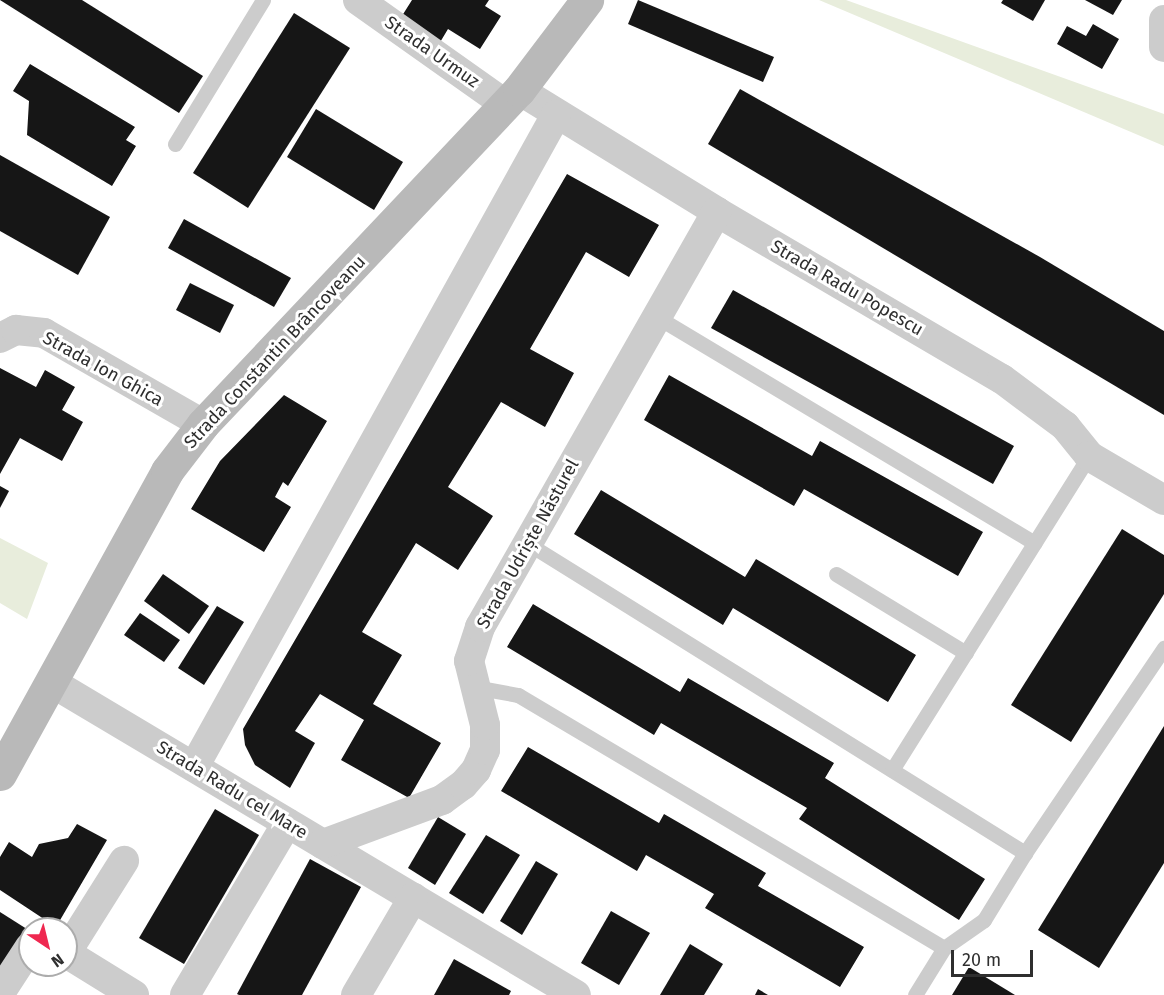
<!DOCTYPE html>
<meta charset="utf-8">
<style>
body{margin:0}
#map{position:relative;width:1164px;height:995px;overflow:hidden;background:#fff;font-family:"Fira Sans",sans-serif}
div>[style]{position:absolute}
.green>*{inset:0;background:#e8eddc}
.building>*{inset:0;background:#161616}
.service>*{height:15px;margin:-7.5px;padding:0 7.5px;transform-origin:7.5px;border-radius:7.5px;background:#ccc}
.minor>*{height:30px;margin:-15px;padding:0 15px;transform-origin:15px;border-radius:15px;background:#ccc}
.secondary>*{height:33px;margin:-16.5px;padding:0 16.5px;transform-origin:16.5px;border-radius:16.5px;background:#b9b9b9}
span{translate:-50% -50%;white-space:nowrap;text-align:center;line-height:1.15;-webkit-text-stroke:6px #fff;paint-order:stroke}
.street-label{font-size:18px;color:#2f2f2f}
.north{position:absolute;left:18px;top:917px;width:60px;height:60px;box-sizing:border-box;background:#fff;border:2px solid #acacac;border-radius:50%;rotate:145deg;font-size:16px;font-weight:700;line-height:24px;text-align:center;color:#2f2f2f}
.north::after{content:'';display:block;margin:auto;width:21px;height:27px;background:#ef2850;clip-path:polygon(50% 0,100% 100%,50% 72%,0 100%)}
.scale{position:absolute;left:951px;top:950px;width:82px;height:27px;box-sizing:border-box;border:3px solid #2f2f2f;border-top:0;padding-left:8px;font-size:18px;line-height:21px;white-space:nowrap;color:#2f2f2f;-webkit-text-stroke:4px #fff;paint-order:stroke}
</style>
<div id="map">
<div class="green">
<i style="clip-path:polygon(819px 0,846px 0,1164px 114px,1164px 146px)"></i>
<i style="clip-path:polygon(0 538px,48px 563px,27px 619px,0 603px)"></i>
</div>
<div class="building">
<i style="clip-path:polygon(0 0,82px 0,203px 76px,179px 113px)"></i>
<i style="clip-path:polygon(412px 0,489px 0,485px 6px,501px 16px,480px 49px,448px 29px,439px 44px,400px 19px)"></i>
<i style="clip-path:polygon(638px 0,774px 57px,763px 82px,628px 24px)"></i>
<i style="clip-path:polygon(1003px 0,1045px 0,1033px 21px,1001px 3px)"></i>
<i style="clip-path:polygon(1085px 0,1122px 0,1113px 15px)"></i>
<i style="clip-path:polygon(294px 13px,350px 48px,248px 208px,193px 173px)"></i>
<i style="clip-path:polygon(1093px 24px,1119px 39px,1102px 69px,1057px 44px,1067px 26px,1086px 36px)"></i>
<i style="clip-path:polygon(30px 64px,135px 127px,126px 140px,136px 146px,112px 186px,27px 135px,29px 101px,13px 91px)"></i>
<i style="clip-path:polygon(740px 89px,1040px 257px,1164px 331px,1164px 415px,708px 144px)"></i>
<i style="clip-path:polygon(316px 109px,403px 162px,374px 210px,287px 157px)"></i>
<i style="clip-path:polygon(0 155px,110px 217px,78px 275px,0 231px)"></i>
<i style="clip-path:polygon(567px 174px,659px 225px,629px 277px,586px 252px,530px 349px,574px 373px,545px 427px,501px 402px,448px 487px,493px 516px,458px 570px,416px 543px,362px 632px,402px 655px,373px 704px,441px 743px,409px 798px,341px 760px,364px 720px,320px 694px,295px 731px,315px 743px,290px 788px,255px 765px,245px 745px,243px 729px)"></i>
<i style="clip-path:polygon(184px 219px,291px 278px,274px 307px,168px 248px)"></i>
<i style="clip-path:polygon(190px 283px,234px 305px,220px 333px,176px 310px)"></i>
<i style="clip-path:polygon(733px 290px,1014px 446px,993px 484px,711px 328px)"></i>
<i style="clip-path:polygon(0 368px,36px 387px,45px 370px,75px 387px,62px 410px,83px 422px,62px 461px,20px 438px,0 474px)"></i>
<i style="clip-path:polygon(669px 375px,812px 456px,820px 441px,983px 532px,958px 576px,804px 489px,794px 506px,644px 420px)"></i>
<i style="clip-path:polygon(284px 395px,327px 421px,288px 486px,283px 482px,275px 497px,291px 507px,264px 552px,191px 509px,220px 461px)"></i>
<i style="clip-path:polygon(0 486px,9px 491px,0 508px)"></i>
<i style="clip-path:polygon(601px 490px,745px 577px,756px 559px,916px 655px,888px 702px,733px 608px,723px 625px,574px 534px)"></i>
<i style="clip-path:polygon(1122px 529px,1164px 555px,1164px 594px,1071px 742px,1011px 705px)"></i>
<i style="clip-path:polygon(163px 574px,209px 606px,189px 634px,144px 601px)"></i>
<i style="clip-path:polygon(533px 604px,680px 692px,688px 678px,834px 763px,825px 778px,985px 879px,959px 920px,799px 819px,807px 808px,661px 723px,654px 735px,507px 647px)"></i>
<i style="clip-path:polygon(217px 606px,244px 622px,204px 685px,178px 668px)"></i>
<i style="clip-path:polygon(140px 613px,180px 640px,164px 662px,124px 635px)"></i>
<i style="clip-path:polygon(1164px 726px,1164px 863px,1099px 968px,1038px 930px)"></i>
<i style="clip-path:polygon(528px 747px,659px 823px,664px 814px,766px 873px,758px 886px,864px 947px,840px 987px,705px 908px,714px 894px,646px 855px,637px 871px,501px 791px)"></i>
<i style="clip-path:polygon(215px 809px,259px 835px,184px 964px,139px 938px)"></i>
<i style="clip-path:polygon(438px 817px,466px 834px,435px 885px,408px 868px)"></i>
<i style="clip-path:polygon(77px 824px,107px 840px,56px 927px,0 890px,0 857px,9px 842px,32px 857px,39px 844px,68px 838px)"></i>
<i style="clip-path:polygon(486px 835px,520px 855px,483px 914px,449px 893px)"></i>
<i style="clip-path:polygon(310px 859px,361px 887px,302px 995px,239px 995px,237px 994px)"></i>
<i style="clip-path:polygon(536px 861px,558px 874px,522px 935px,500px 921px)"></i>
<i style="clip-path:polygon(611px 911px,650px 933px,619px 985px,581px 963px)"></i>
<i style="clip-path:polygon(0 912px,30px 931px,0 978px)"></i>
<i style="clip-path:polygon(690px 944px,723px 964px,704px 995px,660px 995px)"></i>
<i style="clip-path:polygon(454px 959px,511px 991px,509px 995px,434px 995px)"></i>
<i style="clip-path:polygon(969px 967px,1015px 995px,952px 995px)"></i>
<i style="clip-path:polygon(758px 989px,768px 995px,755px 995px)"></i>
</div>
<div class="service">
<i style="left:175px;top:144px;width:169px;rotate:-58.6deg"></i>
<i style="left:657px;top:317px;width:440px;rotate:30.9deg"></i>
<i style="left:527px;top:543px;width:587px;rotate:31.9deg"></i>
<i style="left:1025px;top:853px;width:79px;rotate:121.5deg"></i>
<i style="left:984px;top:920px;width:49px;rotate:145deg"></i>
<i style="left:944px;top:948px;width:55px;rotate:121.7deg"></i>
<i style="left:836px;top:574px;width:152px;rotate:31.3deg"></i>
<i style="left:474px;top:687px;width:45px;rotate:10.3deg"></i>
<i style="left:518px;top:695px;width:495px;rotate:30.7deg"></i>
<i style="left:892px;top:770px;width:371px;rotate:-57.9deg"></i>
<i style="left:1025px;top:853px;width:248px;rotate:-55.9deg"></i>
</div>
<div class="minor">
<i style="left:358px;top:0;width:180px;rotate:35.3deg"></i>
<i style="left:1164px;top:20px;width:27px;rotate:90deg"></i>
<i style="left:519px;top:90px;width:233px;rotate:31.6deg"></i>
<i style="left:717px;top:212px;width:330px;rotate:30.4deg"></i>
<i style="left:1002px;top:379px;width:79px;rotate:36.7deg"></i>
<i style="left:1065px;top:426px;width:38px;rotate:51deg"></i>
<i style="left:1089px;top:456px;width:87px;rotate:30.4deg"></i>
<i style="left:0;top:338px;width:18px;rotate:-27deg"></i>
<i style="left:16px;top:330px;width:28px;rotate:6deg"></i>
<i style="left:44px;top:333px;width:183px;rotate:29.8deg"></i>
<i style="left:51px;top:682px;width:611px;rotate:30.8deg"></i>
<i style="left:194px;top:767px;width:746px;rotate:-60.96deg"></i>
<i style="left:323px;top:844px;width:127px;rotate:-20.3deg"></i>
<i style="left:442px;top:800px;width:26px;rotate:-36deg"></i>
<i style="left:463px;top:785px;width:20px;rotate:-49deg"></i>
<i style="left:476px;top:770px;width:22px;rotate:-66deg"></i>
<i style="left:485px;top:750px;width:25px;rotate:-90deg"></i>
<i style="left:485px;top:725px;width:66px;rotate:-104deg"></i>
<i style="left:469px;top:661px;width:36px;rotate:-72deg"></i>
<i style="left:480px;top:627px;width:478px;rotate:-60.3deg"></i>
<i style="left:66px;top:953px;width:109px;rotate:-57.8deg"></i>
<i style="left:66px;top:953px;width:80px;rotate:31.7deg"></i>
<i style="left:0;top:993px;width:55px;rotate:-56.9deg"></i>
<i style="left:185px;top:995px;width:200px;rotate:-59.3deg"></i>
<i style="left:356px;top:995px;width:113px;rotate:-59.6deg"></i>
</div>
<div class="secondary">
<i style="left:0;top:774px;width:346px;rotate:-61.1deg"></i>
<i style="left:167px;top:471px;width:59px;rotate:-52.5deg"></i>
<i style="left:203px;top:424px;width:460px;rotate:-46.6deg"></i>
<i style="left:519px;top:90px;width:113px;rotate:-52.9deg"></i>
</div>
<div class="street-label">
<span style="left:432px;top:52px;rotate:35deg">Strada Urmuz</span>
<span style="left:847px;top:288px;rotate:30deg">Strada Radu Popescu</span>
<span style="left:275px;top:352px;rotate:-47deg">Strada Constantin Brâncoveanu</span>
<span style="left:103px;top:369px;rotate:29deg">Strada Ion Ghica</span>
<span style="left:528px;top:544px;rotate:-61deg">Strada Udriște Năsturel</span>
<span style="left:232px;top:790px;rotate:31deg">Strada Radu cel Mare</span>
</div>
<div class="north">N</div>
<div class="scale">20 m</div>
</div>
